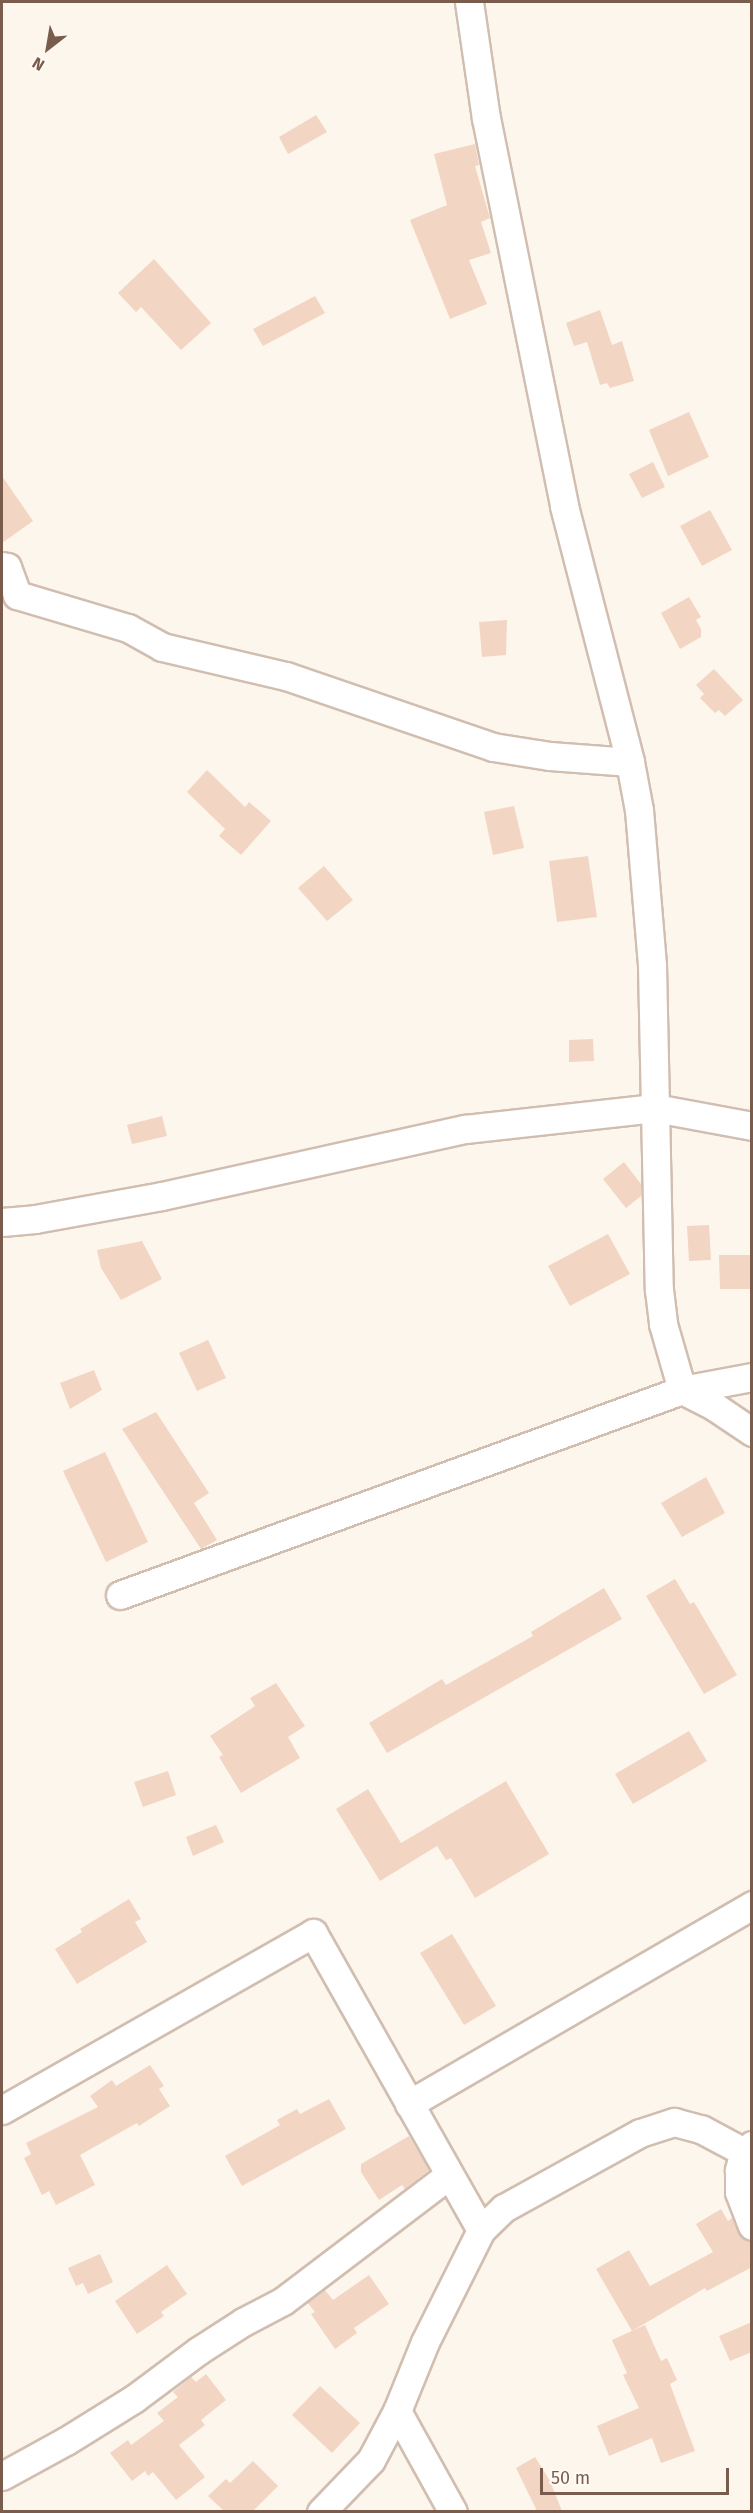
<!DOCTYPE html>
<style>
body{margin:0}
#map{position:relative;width:753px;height:2513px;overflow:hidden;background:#fdf6ec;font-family:"Fira Sans",sans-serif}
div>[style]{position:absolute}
.building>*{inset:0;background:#f3d5c3}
.roads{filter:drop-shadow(2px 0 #d1beb0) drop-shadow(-2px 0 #d1beb0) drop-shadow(0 2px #d1beb0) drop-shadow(0 -2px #d1beb0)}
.minor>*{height:27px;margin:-13.5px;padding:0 13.5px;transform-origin:13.5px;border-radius:13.5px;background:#fff}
span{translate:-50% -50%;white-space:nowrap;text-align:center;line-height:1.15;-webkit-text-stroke:4.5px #fffaf3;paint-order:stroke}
.frame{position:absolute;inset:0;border:3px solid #7a5c4d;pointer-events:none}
.north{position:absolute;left:18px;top:18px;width:60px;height:60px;-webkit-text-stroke:4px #fffaf3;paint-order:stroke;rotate:211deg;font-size:16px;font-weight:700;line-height:24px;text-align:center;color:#7a5c4d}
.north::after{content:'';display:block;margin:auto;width:21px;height:27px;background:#7a5c4d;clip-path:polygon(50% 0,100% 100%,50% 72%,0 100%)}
.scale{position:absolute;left:540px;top:2468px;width:189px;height:27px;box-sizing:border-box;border:3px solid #7a5c4d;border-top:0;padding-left:8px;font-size:18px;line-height:21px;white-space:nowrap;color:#7a5c4d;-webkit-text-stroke:4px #fffaf3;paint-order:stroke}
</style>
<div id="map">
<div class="building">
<i style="clip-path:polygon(316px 115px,327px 132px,288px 154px,279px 137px)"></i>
<i style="clip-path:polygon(475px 144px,479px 165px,475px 166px,490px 218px,481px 222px,491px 253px,469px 260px,487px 304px,450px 319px,410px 220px,447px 205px,434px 154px)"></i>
<i style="clip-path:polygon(154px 259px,211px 323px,181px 350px,141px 307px,136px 312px,118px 293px)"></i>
<i style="clip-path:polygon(315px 296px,325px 313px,263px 346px,253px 329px)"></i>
<i style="clip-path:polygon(600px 310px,612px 345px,622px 341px,634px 381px,610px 388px,607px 383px,600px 385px,587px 342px,574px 346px,566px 323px)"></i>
<i style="clip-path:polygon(689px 412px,709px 457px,668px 476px,649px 430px)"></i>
<i style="clip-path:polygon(653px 462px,665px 487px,642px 498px,629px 474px)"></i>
<i style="clip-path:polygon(2px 476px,33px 521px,2px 543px)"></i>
<i style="clip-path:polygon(710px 510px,732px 550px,702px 566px,680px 526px)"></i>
<i style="clip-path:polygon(689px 597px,701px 617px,696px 620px,701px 629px,701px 637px,680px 649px,661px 613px)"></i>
<i style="clip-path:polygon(507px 620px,506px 655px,482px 657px,479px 622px)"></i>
<i style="clip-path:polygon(714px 669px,743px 700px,725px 716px,719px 710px,715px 713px,700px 698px,704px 694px,696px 685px)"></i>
<i style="clip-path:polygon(207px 770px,245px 807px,249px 802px,271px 821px,241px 855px,219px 836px,225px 829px,187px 792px)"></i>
<i style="clip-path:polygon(514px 806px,524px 848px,493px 855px,484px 812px)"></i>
<i style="clip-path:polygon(588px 856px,597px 917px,557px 922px,549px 861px)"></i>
<i style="clip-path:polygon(324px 866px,353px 900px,327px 921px,298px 888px)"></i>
<i style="clip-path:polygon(593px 1039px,594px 1061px,569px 1062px,569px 1040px)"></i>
<i style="clip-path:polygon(162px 1116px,167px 1136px,132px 1144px,127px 1125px)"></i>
<i style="clip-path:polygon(624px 1162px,641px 1184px,641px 1196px,626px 1208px,603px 1179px)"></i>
<i style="clip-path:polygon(709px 1225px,711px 1260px,689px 1261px,687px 1226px)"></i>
<i style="clip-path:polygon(608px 1234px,630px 1274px,570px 1306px,548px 1266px)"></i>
<i style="clip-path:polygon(142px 1241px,162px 1279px,121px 1300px,101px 1268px,97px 1250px)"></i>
<i style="clip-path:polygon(719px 1255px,752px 1255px,752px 1289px,720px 1289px)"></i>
<i style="clip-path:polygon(208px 1340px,226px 1378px,197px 1391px,179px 1353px)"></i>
<i style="clip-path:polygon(94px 1370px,102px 1390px,70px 1409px,60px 1383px)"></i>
<i style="clip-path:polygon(156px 1412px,209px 1493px,194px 1503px,217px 1540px,201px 1549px,122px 1429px)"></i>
<i style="clip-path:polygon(105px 1452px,148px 1542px,106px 1562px,63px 1471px)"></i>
<i style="clip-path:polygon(706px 1477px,725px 1513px,682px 1537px,661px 1503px)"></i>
<i style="clip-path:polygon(675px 1579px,690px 1604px,694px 1602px,737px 1675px,704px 1694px,646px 1596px)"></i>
<i style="clip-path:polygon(604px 1588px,622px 1619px,387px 1753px,369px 1723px,442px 1679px,446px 1685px,533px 1636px,531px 1632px)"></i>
<i style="clip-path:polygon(276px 1683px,305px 1726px,288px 1737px,300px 1758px,241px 1793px,219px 1757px,223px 1755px,210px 1736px,255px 1706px,250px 1698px)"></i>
<i style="clip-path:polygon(689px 1731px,707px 1761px,633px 1804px,615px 1774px)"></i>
<i style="clip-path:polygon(168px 1771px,176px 1795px,143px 1807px,134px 1782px)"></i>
<i style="clip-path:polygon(506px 1781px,549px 1854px,475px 1898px,451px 1858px,446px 1860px,437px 1846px,380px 1881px,336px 1809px,368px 1789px,401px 1843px)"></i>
<i style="clip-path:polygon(216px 1825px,224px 1842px,193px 1856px,186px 1837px)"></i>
<i style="clip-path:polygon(129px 1899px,141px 1919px,135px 1922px,147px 1942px,77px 1984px,55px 1949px,82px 1932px,80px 1929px)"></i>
<i style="clip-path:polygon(452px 1934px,496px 2006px,464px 2025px,420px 1953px)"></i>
<i style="clip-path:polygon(150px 2065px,164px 2086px,159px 2089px,170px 2106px,139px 2126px,137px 2123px,80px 2155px,95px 2185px,56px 2205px,49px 2191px,42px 2195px,24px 2158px,31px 2154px,26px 2143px,98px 2107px,90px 2096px,112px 2080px,116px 2086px)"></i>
<i style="clip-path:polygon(329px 2099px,346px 2129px,242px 2186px,225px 2156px,280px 2125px,277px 2120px,297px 2109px,300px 2114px)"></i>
<i style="clip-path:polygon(409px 2136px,429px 2170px,405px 2189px,402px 2185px,379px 2200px,361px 2172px,361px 2164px)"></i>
<i style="clip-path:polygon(721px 2209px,728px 2221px,732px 2218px,742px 2238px,752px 2241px,752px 2267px,707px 2291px,705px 2288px,632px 2331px,596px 2269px,629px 2250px,650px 2286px,713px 2252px,696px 2224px)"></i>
<i style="clip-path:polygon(100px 2254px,113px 2282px,88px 2294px,83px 2283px,76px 2286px,68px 2268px)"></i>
<i style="clip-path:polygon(167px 2265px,187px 2294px,161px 2312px,164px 2316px,137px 2334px,115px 2301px)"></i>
<i style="clip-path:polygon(369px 2275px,389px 2304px,354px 2328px,357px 2333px,335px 2349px,311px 2314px,315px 2312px,307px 2302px,324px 2289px,333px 2300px)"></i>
<i style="clip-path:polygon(752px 2322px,752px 2352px,730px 2361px,719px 2336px)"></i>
<i style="clip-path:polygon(645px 2325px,661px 2361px,667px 2358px,677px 2380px,670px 2384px,695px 2451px,661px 2463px,652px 2438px,609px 2456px,597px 2426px,639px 2408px,623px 2375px,627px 2373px,612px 2340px)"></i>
<i style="clip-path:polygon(206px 2374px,226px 2400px,201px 2420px,205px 2425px,179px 2445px,205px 2477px,176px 2500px,153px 2472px,148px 2476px,145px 2471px,132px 2481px,110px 2453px,128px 2440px,131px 2445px,164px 2421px,157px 2413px,178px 2397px,173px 2392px,191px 2377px,196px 2382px)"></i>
<i style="clip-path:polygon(320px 2386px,360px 2423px,332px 2453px,292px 2415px)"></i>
<i style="clip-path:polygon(535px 2457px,550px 2481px,562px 2511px,537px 2511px,516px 2468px)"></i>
<i style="clip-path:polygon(253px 2461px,278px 2486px,253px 2511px,224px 2511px,208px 2496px,226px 2479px,230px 2483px)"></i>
</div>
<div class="roads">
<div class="minor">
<i style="left:469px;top:2px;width:117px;rotate:81.7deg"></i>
<i style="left:486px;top:118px;width:396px;rotate:78.6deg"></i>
<i style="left:564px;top:506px;width:264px;rotate:75.5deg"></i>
<i style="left:630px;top:762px;width:49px;rotate:79.4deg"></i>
<i style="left:639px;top:810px;width:156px;rotate:85.2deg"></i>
<i style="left:652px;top:965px;width:325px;rotate:88.8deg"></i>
<i style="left:659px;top:1290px;width:34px;rotate:83deg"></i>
<i style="left:663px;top:1324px;width:69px;rotate:73.9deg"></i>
<i style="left:682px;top:1390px;width:37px;rotate:27deg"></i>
<i style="left:715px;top:1407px;width:45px;rotate:34deg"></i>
<i style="left:2px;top:566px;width:5px;rotate:11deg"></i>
<i style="left:7px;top:567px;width:30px;rotate:70deg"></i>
<i style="left:17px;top:595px;width:116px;rotate:16.6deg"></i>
<i style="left:128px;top:628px;width:39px;rotate:29deg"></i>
<i style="left:162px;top:647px;width:127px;rotate:13.2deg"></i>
<i style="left:286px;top:676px;width:219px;rotate:18.9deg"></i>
<i style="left:493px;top:747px;width:58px;rotate:9deg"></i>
<i style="left:550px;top:756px;width:80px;rotate:4.3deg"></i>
<i style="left:2px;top:1222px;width:33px;rotate:-5deg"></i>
<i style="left:35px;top:1219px;width:129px;rotate:-10.3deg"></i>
<i style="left:162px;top:1196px;width:310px;rotate:-12.5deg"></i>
<i style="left:465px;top:1129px;width:191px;rotate:-6.3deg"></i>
<i style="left:655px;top:1108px;width:99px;rotate:10.5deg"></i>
<i style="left:120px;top:1595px;width:598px;rotate:-20.04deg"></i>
<i style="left:682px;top:1390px;width:71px;rotate:-10.5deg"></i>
<i style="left:409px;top:2104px;width:397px;rotate:-30.1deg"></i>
<i style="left:2px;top:2110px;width:358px;rotate:-29.6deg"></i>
<i style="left:313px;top:1933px;width:341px;rotate:60.5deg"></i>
<i style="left:752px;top:2145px;width:11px;rotate:139deg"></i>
<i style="left:744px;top:2152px;width:19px;rotate:106deg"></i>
<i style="left:739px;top:2170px;width:22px;rotate:90deg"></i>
<i style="left:739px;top:2192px;width:36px;rotate:69deg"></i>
<i style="left:397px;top:2411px;width:115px;rotate:61deg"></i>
<i style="left:2px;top:2476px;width:73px;rotate:-28.7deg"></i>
<i style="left:66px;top:2441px;width:81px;rotate:-31.9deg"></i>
<i style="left:135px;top:2398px;width:79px;rotate:-36.7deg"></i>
<i style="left:198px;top:2351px;width:54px;rotate:-32.8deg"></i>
<i style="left:243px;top:2322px;width:45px;rotate:-27.7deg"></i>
<i style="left:283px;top:2301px;width:208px;rotate:-37.2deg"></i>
<i style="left:321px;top:2512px;width:72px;rotate:-46.1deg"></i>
<i style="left:371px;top:2460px;width:55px;rotate:-62deg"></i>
<i style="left:397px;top:2411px;width:74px;rotate:-67.9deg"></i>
<i style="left:425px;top:2342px;width:125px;rotate:-63.4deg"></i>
<i style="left:481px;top:2230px;width:32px;rotate:-44deg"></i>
<i style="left:504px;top:2208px;width:155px;rotate:-28.9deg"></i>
<i style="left:640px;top:2133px;width:36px;rotate:-18deg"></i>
<i style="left:674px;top:2122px;width:28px;rotate:15deg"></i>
<i style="left:701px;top:2129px;width:49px;rotate:28.1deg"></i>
</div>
</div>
<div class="frame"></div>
<div class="north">N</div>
<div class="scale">50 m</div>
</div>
